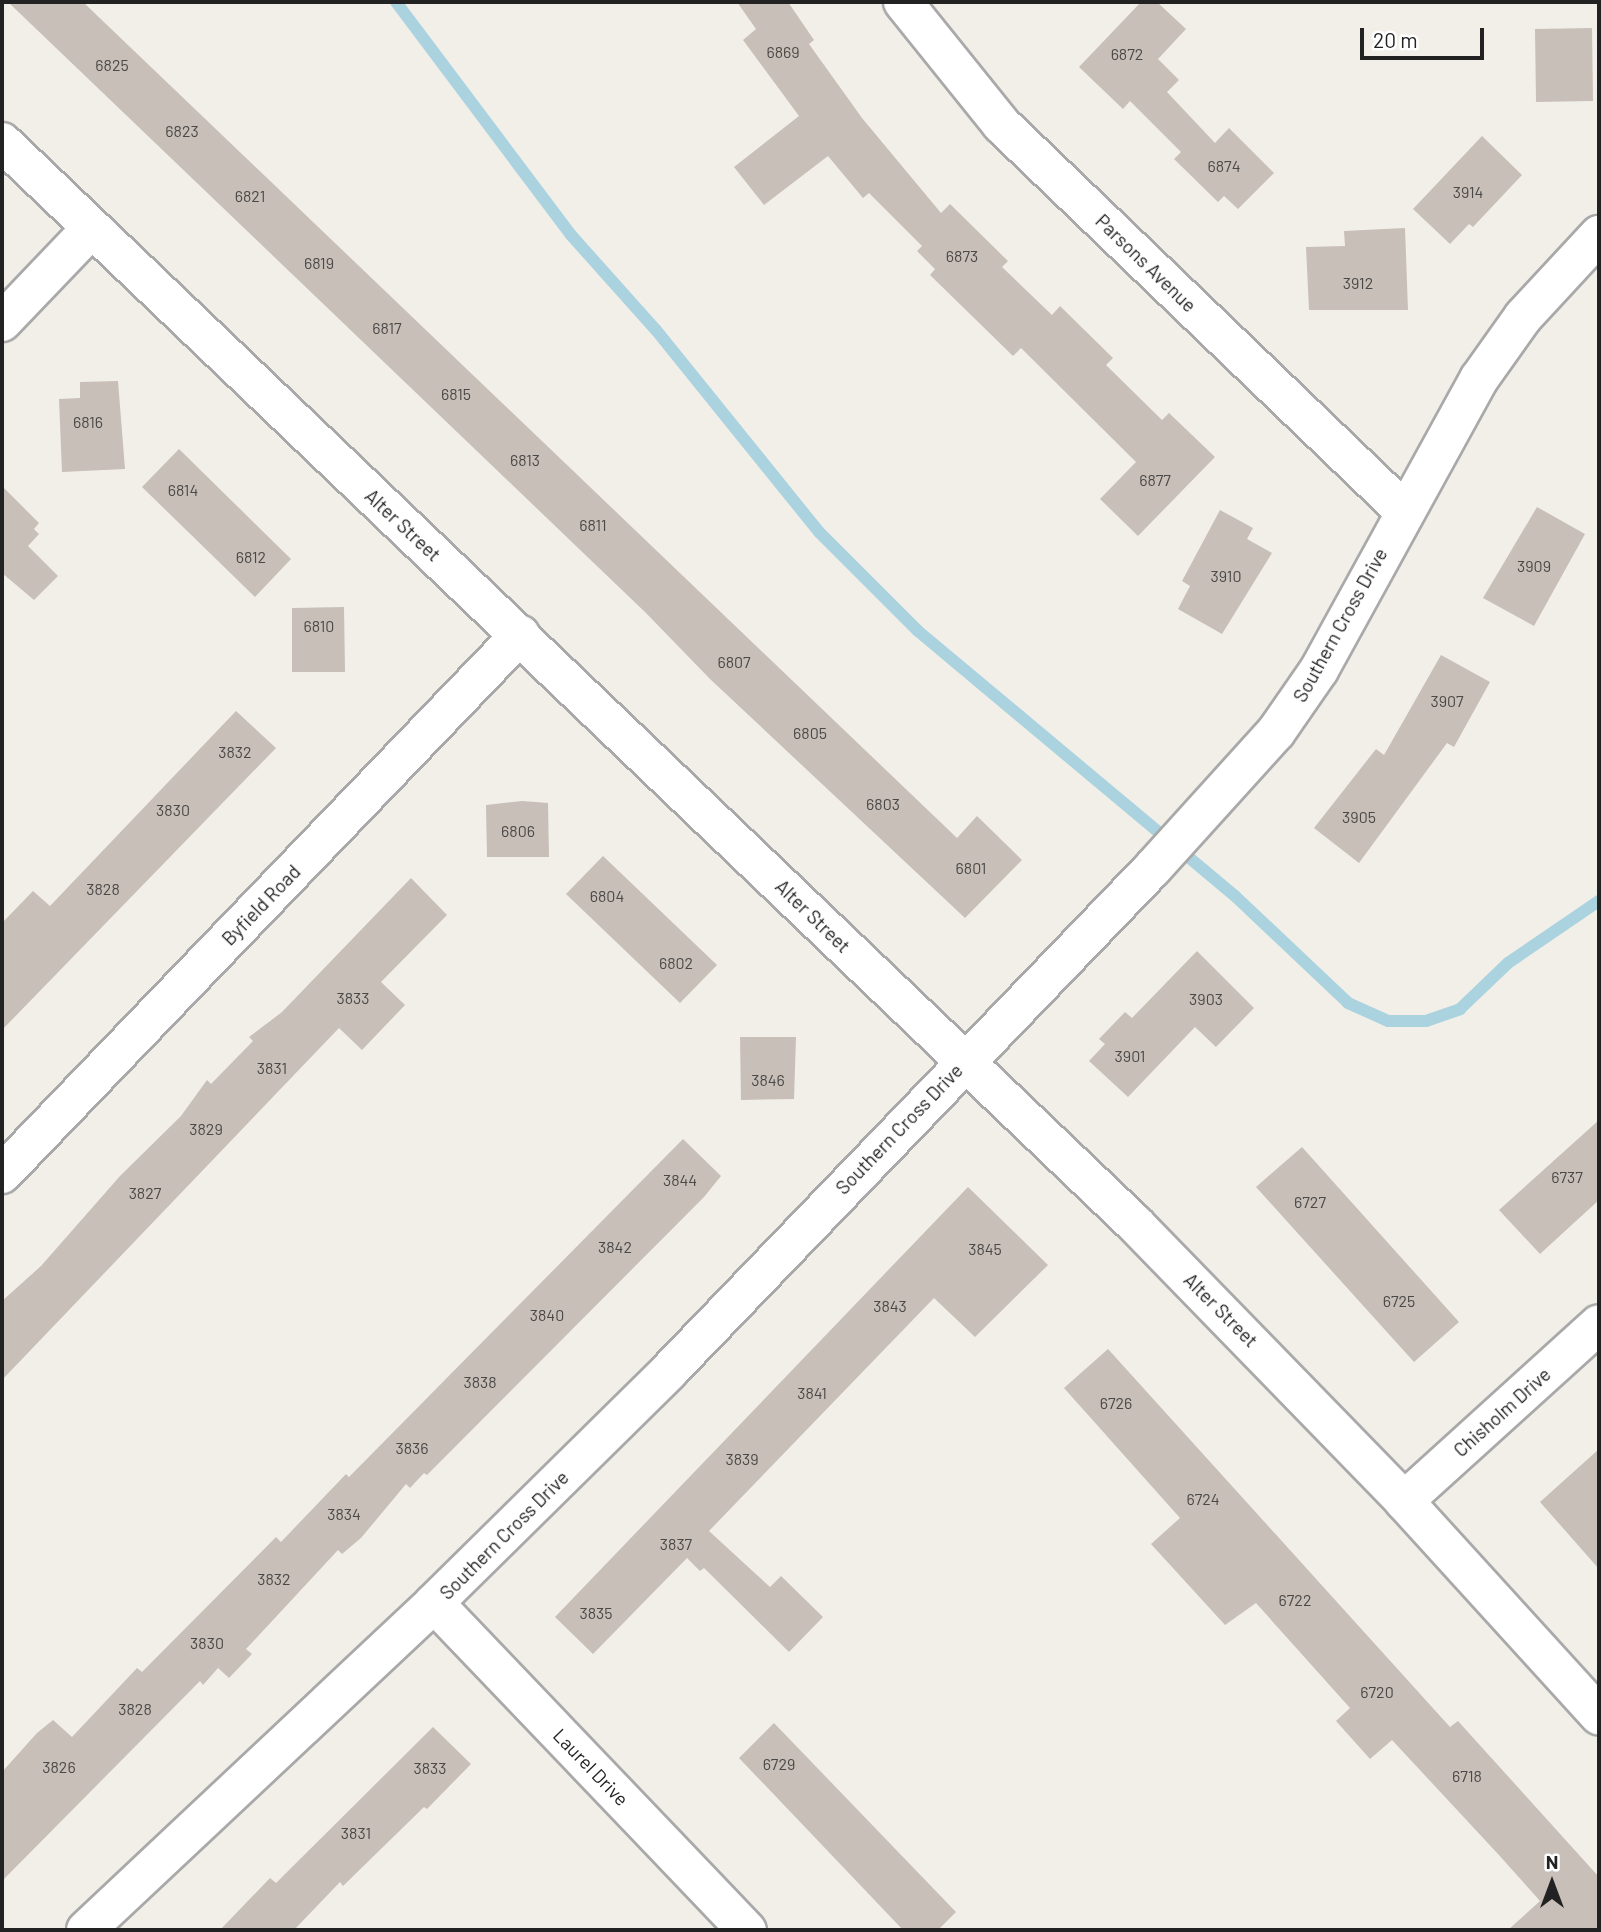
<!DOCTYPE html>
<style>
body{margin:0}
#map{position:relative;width:1601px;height:1932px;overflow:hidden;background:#f2efe9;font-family:Barlow,sans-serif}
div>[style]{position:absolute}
.stream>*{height:12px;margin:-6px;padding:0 6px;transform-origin:6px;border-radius:6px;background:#aad3df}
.building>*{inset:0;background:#c7bfb8}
.roads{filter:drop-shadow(2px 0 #a9a9a9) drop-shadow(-2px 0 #a9a9a9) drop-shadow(0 2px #a9a9a9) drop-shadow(0 -2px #a9a9a9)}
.minor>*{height:38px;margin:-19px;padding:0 19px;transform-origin:19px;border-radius:19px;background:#fff}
.tertiary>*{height:38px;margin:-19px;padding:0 19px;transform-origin:19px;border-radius:19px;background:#fff}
span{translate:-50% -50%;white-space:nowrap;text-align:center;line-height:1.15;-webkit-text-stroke:5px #fff;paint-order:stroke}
.number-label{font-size:16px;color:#4b4948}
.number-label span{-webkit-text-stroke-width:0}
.street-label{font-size:19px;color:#222}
.frame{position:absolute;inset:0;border:4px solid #222;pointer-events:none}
.north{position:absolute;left:1517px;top:1848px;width:70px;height:70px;-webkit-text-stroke:5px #fff;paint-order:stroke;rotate:0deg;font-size:19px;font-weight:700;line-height:28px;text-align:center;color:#222}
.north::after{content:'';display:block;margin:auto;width:24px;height:32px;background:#222;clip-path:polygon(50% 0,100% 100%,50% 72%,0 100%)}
.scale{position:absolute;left:1360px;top:28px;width:124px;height:32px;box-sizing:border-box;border:4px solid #222;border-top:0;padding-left:9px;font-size:21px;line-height:24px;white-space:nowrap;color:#222;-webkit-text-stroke:5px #fff;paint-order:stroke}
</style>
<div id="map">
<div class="stream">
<i style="left:396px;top:2px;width:291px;rotate:53.1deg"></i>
<i style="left:571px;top:235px;width:127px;rotate:48.2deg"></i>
<i style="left:656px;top:330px;width:260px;rotate:51.1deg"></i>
<i style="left:819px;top:532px;width:140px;rotate:45deg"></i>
<i style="left:918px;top:631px;width:413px;rotate:39.9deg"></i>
<i style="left:1235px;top:896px;width:156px;rotate:43.4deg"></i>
<i style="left:1348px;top:1003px;width:44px;rotate:24.2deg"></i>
<i style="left:1388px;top:1021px;width:38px"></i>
<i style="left:1426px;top:1021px;width:36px;rotate:-19deg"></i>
<i style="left:1460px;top:1009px;width:66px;rotate:-43.8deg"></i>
<i style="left:1508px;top:963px;width:110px;rotate:-34.3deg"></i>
</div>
<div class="building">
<i style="clip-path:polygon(8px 2px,83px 2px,957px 838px,977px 816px,1022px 860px,965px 918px,710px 679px,646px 613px)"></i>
<i style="clip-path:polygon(737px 2px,788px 2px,814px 40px,809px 44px,862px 118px,941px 213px,950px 204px,1008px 261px,1002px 267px,1052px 315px,1060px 306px,1113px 358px,1106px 365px,1162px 420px,1169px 413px,1215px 457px,1138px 536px,1100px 499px,1136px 462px,1021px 348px,1013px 356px,930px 275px,935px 269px,917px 251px,922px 246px,869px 193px,863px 198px,828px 156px,764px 205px,734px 167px,799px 116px,743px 40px,756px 29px)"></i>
<i style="clip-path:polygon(1141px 2px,1157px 2px,1186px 29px,1158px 59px,1179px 80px,1167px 92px,1215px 143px,1229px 128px,1274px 173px,1238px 209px,1224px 196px,1218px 202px,1174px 159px,1181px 152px,1130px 101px,1123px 109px,1079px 67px)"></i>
<i style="clip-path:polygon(1592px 28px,1593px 101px,1536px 102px,1535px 29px)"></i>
<i style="clip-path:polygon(1482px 136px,1522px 175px,1473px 227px,1469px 224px,1450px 244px,1413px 209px)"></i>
<i style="clip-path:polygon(1405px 228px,1408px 310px,1309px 310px,1306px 247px,1345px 246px,1344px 231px)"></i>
<i style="clip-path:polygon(118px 381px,125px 469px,62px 472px,59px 399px,80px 398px,80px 382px)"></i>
<i style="clip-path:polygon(179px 449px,291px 559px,255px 597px,142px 487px)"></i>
<i style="clip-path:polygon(2px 486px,39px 523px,34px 529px,39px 534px,28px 546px,58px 576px,34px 600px,2px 573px)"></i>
<i style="clip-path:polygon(1537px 507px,1585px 534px,1534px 626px,1483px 598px)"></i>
<i style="clip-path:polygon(1220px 510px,1253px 528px,1247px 539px,1272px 553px,1222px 634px,1178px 609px,1190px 586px,1182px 581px)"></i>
<i style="clip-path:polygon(344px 607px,345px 672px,292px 672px,292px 608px)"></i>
<i style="clip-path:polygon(1441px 655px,1490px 682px,1454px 747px,1447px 743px,1359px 863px,1314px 828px,1376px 749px,1384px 755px)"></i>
<i style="clip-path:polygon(236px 711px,276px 748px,2px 1030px,2px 923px,33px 891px,50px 906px)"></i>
<i style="clip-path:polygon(522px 801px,548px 803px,549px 857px,487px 857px,486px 805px)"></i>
<i style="clip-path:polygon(603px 856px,717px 965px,680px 1003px,566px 894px)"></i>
<i style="clip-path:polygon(411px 878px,447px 915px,381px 982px,405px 1005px,362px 1050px,339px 1028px,2px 1380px,2px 1301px,41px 1266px,120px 1176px,181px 1116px,207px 1080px,211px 1084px,253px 1041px,249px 1037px,282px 1012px)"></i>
<i style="clip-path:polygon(1197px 951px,1254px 1008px,1216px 1047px,1195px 1027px,1128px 1097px,1089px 1061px,1105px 1044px,1099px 1039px,1125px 1012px,1132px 1018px)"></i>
<i style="clip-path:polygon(740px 1037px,796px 1037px,794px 1099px,741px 1100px)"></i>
<i style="clip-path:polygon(1599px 1120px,1599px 1200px,1540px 1254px,1499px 1210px)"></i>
<i style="clip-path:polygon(683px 1139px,721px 1176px,704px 1197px,427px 1475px,424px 1473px,410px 1488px,406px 1484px,361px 1538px,342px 1554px,338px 1550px,246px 1649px,252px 1654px,229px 1678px,218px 1668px,203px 1685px,200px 1681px,2px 1881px,2px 1772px,37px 1733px,53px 1720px,72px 1737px,137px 1668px,142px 1672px,276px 1537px,281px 1542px,346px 1474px,349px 1477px)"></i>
<i style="clip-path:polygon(1302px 1147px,1459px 1322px,1414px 1362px,1256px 1187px)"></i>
<i style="clip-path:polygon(968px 1187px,1048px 1265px,975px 1337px,934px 1298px,709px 1531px,770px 1587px,781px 1576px,823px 1617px,789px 1652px,704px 1568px,700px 1571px,687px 1558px,593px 1654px,555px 1617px)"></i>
<i style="clip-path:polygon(1108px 1349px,1450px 1727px,1458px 1721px,1599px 1877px,1599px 1930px,1508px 1930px,1540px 1901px,1498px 1854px,1392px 1740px,1370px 1759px,1336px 1721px,1350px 1708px,1256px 1603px,1225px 1625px,1151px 1544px,1180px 1518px,1064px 1388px)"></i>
<i style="clip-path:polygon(1599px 1449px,1599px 1569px,1540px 1502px)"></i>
<i style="clip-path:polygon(774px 1723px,956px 1912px,938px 1930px,903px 1930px,739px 1758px)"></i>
<i style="clip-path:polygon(433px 1727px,471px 1764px,427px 1809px,424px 1807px,343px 1886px,340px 1882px,294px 1930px,220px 1930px,270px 1878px,276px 1883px)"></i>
</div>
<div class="roads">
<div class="minor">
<i style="left:903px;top:2px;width:158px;rotate:51.2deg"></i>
<i style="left:1002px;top:125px;width:556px;rotate:43.83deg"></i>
<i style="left:2px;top:322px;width:129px;rotate:-46.3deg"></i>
<i style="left:2px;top:1174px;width:748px;rotate:-46.14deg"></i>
<i style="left:1404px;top:1501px;width:263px;rotate:-42.2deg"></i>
<i style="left:434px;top:1603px;width:453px;rotate:46.3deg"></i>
<i style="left:86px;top:1930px;width:478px;rotate:-43.2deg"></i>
<i style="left:434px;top:1603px;width:330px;rotate:-44.6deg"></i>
<i style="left:669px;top:1371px;width:697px;rotate:-46.11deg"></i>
<i style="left:1152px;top:869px;width:185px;rotate:-47.9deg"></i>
<i style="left:1276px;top:732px;width:75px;rotate:-55.3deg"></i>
<i style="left:1319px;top:670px;width:332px;rotate:-61.2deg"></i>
<i style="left:1479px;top:379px;width:76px;rotate:-54.6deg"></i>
<i style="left:1523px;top:317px;width:112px;rotate:-47.2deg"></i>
</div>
<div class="tertiary">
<i style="left:2px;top:142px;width:1567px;rotate:43.68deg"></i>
<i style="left:1135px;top:1224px;width:386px;rotate:45.8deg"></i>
<i style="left:1404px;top:1501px;width:290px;rotate:47.7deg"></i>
</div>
</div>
<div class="number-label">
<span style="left:783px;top:52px">6869</span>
<span style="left:1127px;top:54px">6872</span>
<span style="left:112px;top:65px">6825</span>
<span style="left:182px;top:131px">6823</span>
<span style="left:1224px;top:166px">6874</span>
<span style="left:1468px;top:192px">3914</span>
<span style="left:250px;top:196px">6821</span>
<span style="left:962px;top:256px">6873</span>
<span style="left:319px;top:263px">6819</span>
<span style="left:1358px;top:283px">3912</span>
<span style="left:387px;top:328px">6817</span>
<span style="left:456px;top:394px">6815</span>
<span style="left:88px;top:422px">6816</span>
<span style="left:525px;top:460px">6813</span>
<span style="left:1155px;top:480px">6877</span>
<span style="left:183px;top:490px">6814</span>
<span style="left:593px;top:525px">6811</span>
<span style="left:251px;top:557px">6812</span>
<span style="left:1534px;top:566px">3909</span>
<span style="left:1226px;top:576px">3910</span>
<span style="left:319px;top:626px">6810</span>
<span style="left:734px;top:662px">6807</span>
<span style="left:1447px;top:701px">3907</span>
<span style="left:810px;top:733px">6805</span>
<span style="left:235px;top:752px">3832</span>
<span style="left:883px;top:804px">6803</span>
<span style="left:173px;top:810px">3830</span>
<span style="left:1359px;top:817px">3905</span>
<span style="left:518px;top:831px">6806</span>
<span style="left:971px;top:868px">6801</span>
<span style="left:103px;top:889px">3828</span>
<span style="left:607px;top:896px">6804</span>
<span style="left:676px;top:963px">6802</span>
<span style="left:353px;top:998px">3833</span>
<span style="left:1206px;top:999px">3903</span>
<span style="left:1130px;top:1056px">3901</span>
<span style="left:272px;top:1068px">3831</span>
<span style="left:768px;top:1080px">3846</span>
<span style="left:206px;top:1129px">3829</span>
<span style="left:1567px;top:1177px">6737</span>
<span style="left:680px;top:1180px">3844</span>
<span style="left:145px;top:1193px">3827</span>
<span style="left:1310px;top:1202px">6727</span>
<span style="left:615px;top:1247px">3842</span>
<span style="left:985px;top:1249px">3845</span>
<span style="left:1399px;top:1301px">6725</span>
<span style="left:890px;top:1306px">3843</span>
<span style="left:547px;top:1315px">3840</span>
<span style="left:480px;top:1382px">3838</span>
<span style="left:812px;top:1393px">3841</span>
<span style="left:1116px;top:1403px">6726</span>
<span style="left:412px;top:1448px">3836</span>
<span style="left:742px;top:1459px">3839</span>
<span style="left:1203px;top:1499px">6724</span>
<span style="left:344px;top:1514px">3834</span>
<span style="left:676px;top:1544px">3837</span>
<span style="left:274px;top:1579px">3832</span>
<span style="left:1295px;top:1600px">6722</span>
<span style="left:596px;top:1613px">3835</span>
<span style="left:207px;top:1643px">3830</span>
<span style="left:1377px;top:1692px">6720</span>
<span style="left:135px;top:1709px">3828</span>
<span style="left:779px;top:1764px">6729</span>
<span style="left:59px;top:1767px">3826</span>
<span style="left:430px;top:1768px">3833</span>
<span style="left:1467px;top:1776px">6718</span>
<span style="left:356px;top:1833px">3831</span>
</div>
<div class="street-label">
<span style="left:1146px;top:263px;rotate:44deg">Parsons Avenue</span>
<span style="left:403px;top:525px;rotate:43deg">Alter Street</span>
<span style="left:1340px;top:625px;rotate:-61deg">Southern Cross Drive</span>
<span style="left:261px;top:905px;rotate:-46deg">Byfield Road</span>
<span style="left:813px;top:916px;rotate:44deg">Alter Street</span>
<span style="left:899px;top:1129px;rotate:-46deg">Southern Cross Drive</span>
<span style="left:1221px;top:1310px;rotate:45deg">Alter Street</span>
<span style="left:1502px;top:1412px;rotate:-42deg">Chisholm Drive</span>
<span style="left:504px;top:1535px;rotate:-45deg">Southern Cross Drive</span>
<span style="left:591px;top:1767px;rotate:46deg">Laurel Drive</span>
</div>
<div class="frame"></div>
<div class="north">N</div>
<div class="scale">20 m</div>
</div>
